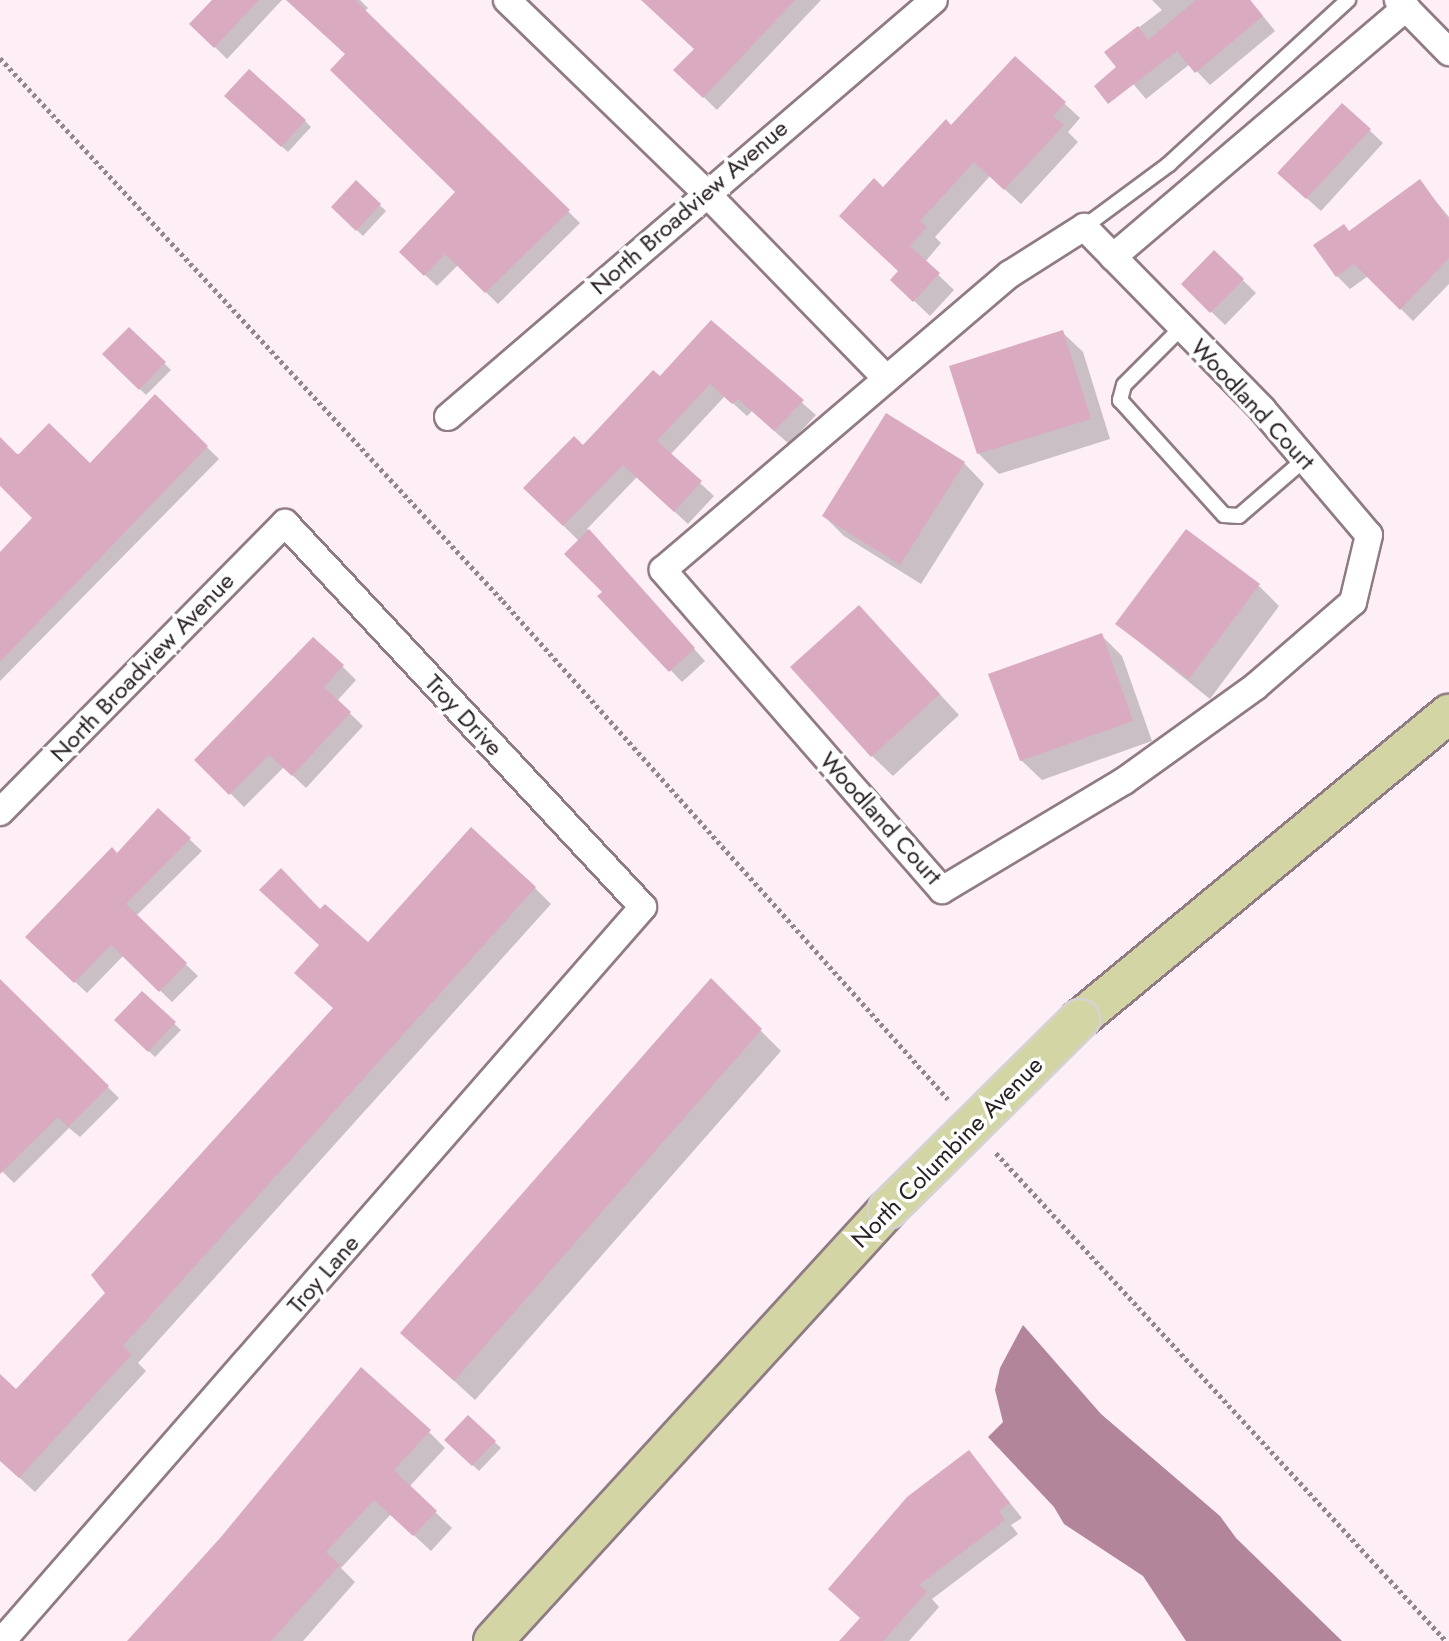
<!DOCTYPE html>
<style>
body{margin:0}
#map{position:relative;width:1449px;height:1641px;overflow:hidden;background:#fdeff5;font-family:Jost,sans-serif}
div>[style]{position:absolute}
.water>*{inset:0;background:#b3859a}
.shadow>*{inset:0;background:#0003}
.building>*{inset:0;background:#daabc0}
.path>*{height:4.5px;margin-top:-2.25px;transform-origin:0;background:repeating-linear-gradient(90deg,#92878c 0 3.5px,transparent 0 7px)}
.roads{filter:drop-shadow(2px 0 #907b84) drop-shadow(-2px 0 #907b84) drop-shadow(0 2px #907b84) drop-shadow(0 -2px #907b84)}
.lane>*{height:14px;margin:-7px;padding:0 7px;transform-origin:7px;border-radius:7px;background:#fff}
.street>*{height:26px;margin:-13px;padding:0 13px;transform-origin:13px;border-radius:13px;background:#fff}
.primary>*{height:38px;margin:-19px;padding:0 19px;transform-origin:19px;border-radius:19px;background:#d3d6a4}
.bridges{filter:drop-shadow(2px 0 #d4d3d3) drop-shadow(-2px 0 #d4d3d3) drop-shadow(0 2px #d4d3d3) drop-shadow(0 -2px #d4d3d3)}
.primary-bridge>*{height:38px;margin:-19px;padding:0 19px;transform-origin:19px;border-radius:19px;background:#d3d6a4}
span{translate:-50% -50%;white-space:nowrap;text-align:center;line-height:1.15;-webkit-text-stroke:7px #fff;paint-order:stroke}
.street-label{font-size:24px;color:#292124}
</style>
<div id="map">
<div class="water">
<i style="clip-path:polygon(1023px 1325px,1101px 1414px,1220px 1516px,1236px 1538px,1342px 1641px,1186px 1641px,1143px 1576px,1064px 1524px,1054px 1507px,988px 1437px,1003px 1422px,995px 1390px,1000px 1368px)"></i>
</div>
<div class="shadow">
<i style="clip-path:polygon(214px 0,282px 0,227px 59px,192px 24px)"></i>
<i style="clip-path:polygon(288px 0,360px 0,368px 8px,364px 12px,580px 223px,498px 304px,458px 265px,437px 286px,413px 264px,457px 192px,346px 54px)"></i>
<i style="clip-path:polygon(645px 0,821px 0,717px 110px,676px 70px,696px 49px)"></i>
<i style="clip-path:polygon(1152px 0,1250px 0,1275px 31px,1210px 85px,1190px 64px,1146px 99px,1106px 52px,1162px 10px)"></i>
<i style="clip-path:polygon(232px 102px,305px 121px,311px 127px,288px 152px)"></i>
<i style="clip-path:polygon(1064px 103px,1080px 118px,1068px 132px,1078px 142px,1021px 204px,990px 176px,935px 237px,941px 243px,925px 262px,954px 290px,930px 316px,908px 295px,883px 189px,951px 127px)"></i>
<i style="clip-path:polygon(1369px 130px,1383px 143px,1321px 211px,1293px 186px)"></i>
<i style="clip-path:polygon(1419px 181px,1449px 217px,1449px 284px,1413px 321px,1368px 276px,1350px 289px,1337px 276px,1350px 232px)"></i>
<i style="clip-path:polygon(356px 183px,386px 211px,363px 236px,333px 207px)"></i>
<i style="clip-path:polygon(1214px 252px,1256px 293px,1225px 325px,1183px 284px)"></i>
<i style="clip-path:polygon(711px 323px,816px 415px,789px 444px,752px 411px,747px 416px,725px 396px,670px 455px,714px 496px,688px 524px,637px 477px,587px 529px,705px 661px,682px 682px,600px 597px,604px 592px,579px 541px,525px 488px,583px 447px,660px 379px)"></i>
<i style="clip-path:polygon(129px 329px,171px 370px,146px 395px,104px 354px)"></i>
<i style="clip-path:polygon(1062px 332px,1083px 352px,1110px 439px,999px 474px,979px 454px,951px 367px)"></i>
<i style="clip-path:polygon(155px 396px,219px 459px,0 681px,0 554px,35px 518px,0 483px,0 451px,90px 466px)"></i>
<i style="clip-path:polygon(964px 463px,984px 484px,921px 584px,844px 536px,824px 516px)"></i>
<i style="clip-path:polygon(1259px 586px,1279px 606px,1210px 699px,1117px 624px)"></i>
<i style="clip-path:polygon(859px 607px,959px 715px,893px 776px,872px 756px)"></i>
<i style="clip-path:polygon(1101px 635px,1122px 656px,1152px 741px,1042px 780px,1021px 760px)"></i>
<i style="clip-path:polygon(342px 666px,356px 680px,337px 701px,363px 726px,306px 788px,284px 767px,244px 807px,197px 760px)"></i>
<i style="clip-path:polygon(158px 810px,202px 851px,136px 916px,198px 976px,172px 1002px,124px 955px,87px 993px,39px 948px)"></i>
<i style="clip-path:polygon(535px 888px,551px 904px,138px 1363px,146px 1371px,35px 1492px,0 1460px,0 1395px,16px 1391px,107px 1293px,334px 1008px,321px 946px,321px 911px,368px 944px)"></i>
<i style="clip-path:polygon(0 981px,119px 1098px,80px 1137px,69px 1128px,14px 1183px,0 1169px)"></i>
<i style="clip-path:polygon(711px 981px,781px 1051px,475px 1400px,402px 1333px)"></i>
<i style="clip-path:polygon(142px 993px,181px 1030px,155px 1057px,116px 1020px)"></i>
<i style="clip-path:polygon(468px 1417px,501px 1448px,479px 1471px,446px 1440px)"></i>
<i style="clip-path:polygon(429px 1432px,445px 1448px,409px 1487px,452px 1528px,431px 1551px,391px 1514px,341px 1568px,355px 1582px,303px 1641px,129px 1641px)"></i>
<i style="clip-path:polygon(969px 1452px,1022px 1518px,1011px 1525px,1018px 1534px,932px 1599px,939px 1607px,909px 1641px,841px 1641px,862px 1618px)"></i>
</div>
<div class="building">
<i style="clip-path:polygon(212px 0,259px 0,214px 48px,189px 24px)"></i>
<i style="clip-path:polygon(286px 0,355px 0,570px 210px,485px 293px,445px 254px,424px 276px,399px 252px,455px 192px,330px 70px,345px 54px)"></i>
<i style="clip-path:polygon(641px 0,795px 0,703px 98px,673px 70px,694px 49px)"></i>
<i style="clip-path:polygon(1196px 0,1250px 0,1263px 16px,1195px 73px,1177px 51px,1108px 104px,1094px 86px,1116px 67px,1104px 52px,1138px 26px,1148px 40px)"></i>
<i style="clip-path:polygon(1015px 56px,1066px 102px,1053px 116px,1064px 125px,1004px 190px,974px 162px,920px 221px,927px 227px,910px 246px,940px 273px,913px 302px,890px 280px,898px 271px,839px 216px,874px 178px,883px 187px,946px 119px,951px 125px)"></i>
<i style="clip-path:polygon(249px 69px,306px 120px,281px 147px,224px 96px)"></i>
<i style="clip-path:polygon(1342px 103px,1371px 129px,1306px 199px,1277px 173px)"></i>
<i style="clip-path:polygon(1420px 179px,1449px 220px,1449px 258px,1400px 310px,1354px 264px,1336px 277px,1313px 245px,1344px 224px,1349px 231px)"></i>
<i style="clip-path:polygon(356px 180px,381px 204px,356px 231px,331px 207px)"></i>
<i style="clip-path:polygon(1214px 250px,1244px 279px,1210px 313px,1181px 284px)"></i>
<i style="clip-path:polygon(711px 320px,804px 400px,774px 431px,738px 399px,732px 404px,710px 384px,657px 441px,702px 481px,674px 512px,623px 465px,563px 526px,523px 488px,574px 436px,583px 445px,653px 370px,660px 376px)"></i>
<i style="clip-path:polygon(129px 327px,166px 362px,139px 390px,102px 354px)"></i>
<i style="clip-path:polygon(1063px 330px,1091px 419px,977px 454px,949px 366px)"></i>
<i style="clip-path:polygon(155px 394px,208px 446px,0 662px,0 552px,32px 518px,0 486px,0 437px,18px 455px,49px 423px,90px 463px)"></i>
<i style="clip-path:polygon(886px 413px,965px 462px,900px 565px,822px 516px)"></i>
<i style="clip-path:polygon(589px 529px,695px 648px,669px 672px,597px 596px,602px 592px,564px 554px)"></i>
<i style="clip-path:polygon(1186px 529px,1260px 584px,1189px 679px,1115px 624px)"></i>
<i style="clip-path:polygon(859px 605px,940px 694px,871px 757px,790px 667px)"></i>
<i style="clip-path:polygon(1102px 633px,1133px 721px,1020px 761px,988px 674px)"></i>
<i style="clip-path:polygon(313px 637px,344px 665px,324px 687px,351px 712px,292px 776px,269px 755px,229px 795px,194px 760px)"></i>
<i style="clip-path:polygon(158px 808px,191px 838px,126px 904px,187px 963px,159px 992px,111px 945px,74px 983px,25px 937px,112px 847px,117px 853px)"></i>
<i style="clip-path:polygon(471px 827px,536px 887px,123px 1346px,132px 1354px,19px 1478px,0 1461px,0 1374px,16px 1389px,105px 1293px,91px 1275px,333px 1008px,294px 973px,319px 945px,259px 890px,281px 868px,320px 909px,325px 904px,368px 942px)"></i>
<i style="clip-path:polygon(711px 978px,762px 1029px,454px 1381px,400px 1333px)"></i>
<i style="clip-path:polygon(0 979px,109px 1086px,68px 1127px,58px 1117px,0 1174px)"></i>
<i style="clip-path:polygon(142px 991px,176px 1022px,148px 1052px,114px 1020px)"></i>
<i style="clip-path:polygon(361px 1367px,431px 1430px,394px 1470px,437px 1511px,413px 1536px,374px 1500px,326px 1552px,340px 1565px,271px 1641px,127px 1641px,221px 1537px)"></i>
<i style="clip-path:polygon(468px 1415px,496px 1441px,472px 1466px,444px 1440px)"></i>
<i style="clip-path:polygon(969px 1450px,1010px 1503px,999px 1511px,1005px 1520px,919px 1585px,927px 1592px,883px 1641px,839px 1641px,860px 1618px,828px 1589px,907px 1497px)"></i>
</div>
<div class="path">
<i style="left:0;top:58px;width:740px;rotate:47.19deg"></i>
<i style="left:503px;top:601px;width:668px;rotate:48.22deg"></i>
<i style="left:996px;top:1153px;width:664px;rotate:47.32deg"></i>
</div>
<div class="roads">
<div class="lane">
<i style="left:1084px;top:227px;width:106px;rotate:-36.5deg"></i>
<i style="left:1169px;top:164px;width:243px;rotate:-42.5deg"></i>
<i style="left:1182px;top:327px;width:82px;rotate:135deg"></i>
<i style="left:1124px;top:385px;width:16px;rotate:105deg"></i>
<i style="left:1120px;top:400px;width:155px;rotate:47.9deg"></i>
<i style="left:1224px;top:515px;width:15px;rotate:4deg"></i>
<i style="left:1239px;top:516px;width:87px;rotate:-40.8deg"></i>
</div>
<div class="street">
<i style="left:507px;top:0;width:276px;rotate:44.1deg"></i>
<i style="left:705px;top:192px;width:260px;rotate:45.8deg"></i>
<i style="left:1398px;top:0;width:73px;rotate:45.6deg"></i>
<i style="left:1084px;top:227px;width:255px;rotate:45.6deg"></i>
<i style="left:1262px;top:409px;width:165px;rotate:49.7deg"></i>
<i style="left:1369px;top:535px;width:69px;rotate:103.4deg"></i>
<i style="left:1353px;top:602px;width:130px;rotate:139.1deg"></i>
<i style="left:1255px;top:687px;width:161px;rotate:144.3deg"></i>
<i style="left:1124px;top:781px;width:212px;rotate:149.1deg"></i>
<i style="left:942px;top:890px;width:425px;rotate:-131.1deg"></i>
<i style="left:663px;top:570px;width:456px;rotate:-40.5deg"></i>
<i style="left:1010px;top:274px;width:88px;rotate:-32.4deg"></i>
<i style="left:1113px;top:257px;width:385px;rotate:-40.4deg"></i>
<i style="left:448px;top:417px;width:640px;rotate:-40.63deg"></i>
<i style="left:0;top:812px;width:406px;rotate:-45.4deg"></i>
<i style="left:285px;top:523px;width:525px;rotate:47.01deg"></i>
<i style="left:643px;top:907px;width:974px;rotate:131.13deg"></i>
</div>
<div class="primary">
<i style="left:1080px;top:1019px;width:479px;rotate:-39.6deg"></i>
<i style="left:493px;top:1641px;width:585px;rotate:-47.56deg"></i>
</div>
</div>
<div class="bridges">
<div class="primary-bridge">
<i style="left:888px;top:1209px;width:270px;rotate:-44.7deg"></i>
</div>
</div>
<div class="street-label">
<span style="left:689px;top:207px;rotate:-41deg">North Broadview Avenue</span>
<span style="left:1253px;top:404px;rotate:47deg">Woodland Court</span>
<span style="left:142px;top:667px;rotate:-46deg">North Broadview Avenue</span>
<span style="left:464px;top:715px;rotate:47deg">Troy Drive</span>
<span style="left:881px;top:818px;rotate:48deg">Woodland Court</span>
<span style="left:947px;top:1152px;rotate:-45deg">North Columbine Avenue</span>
<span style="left:323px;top:1274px;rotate:-49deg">Troy Lane</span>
</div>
</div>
